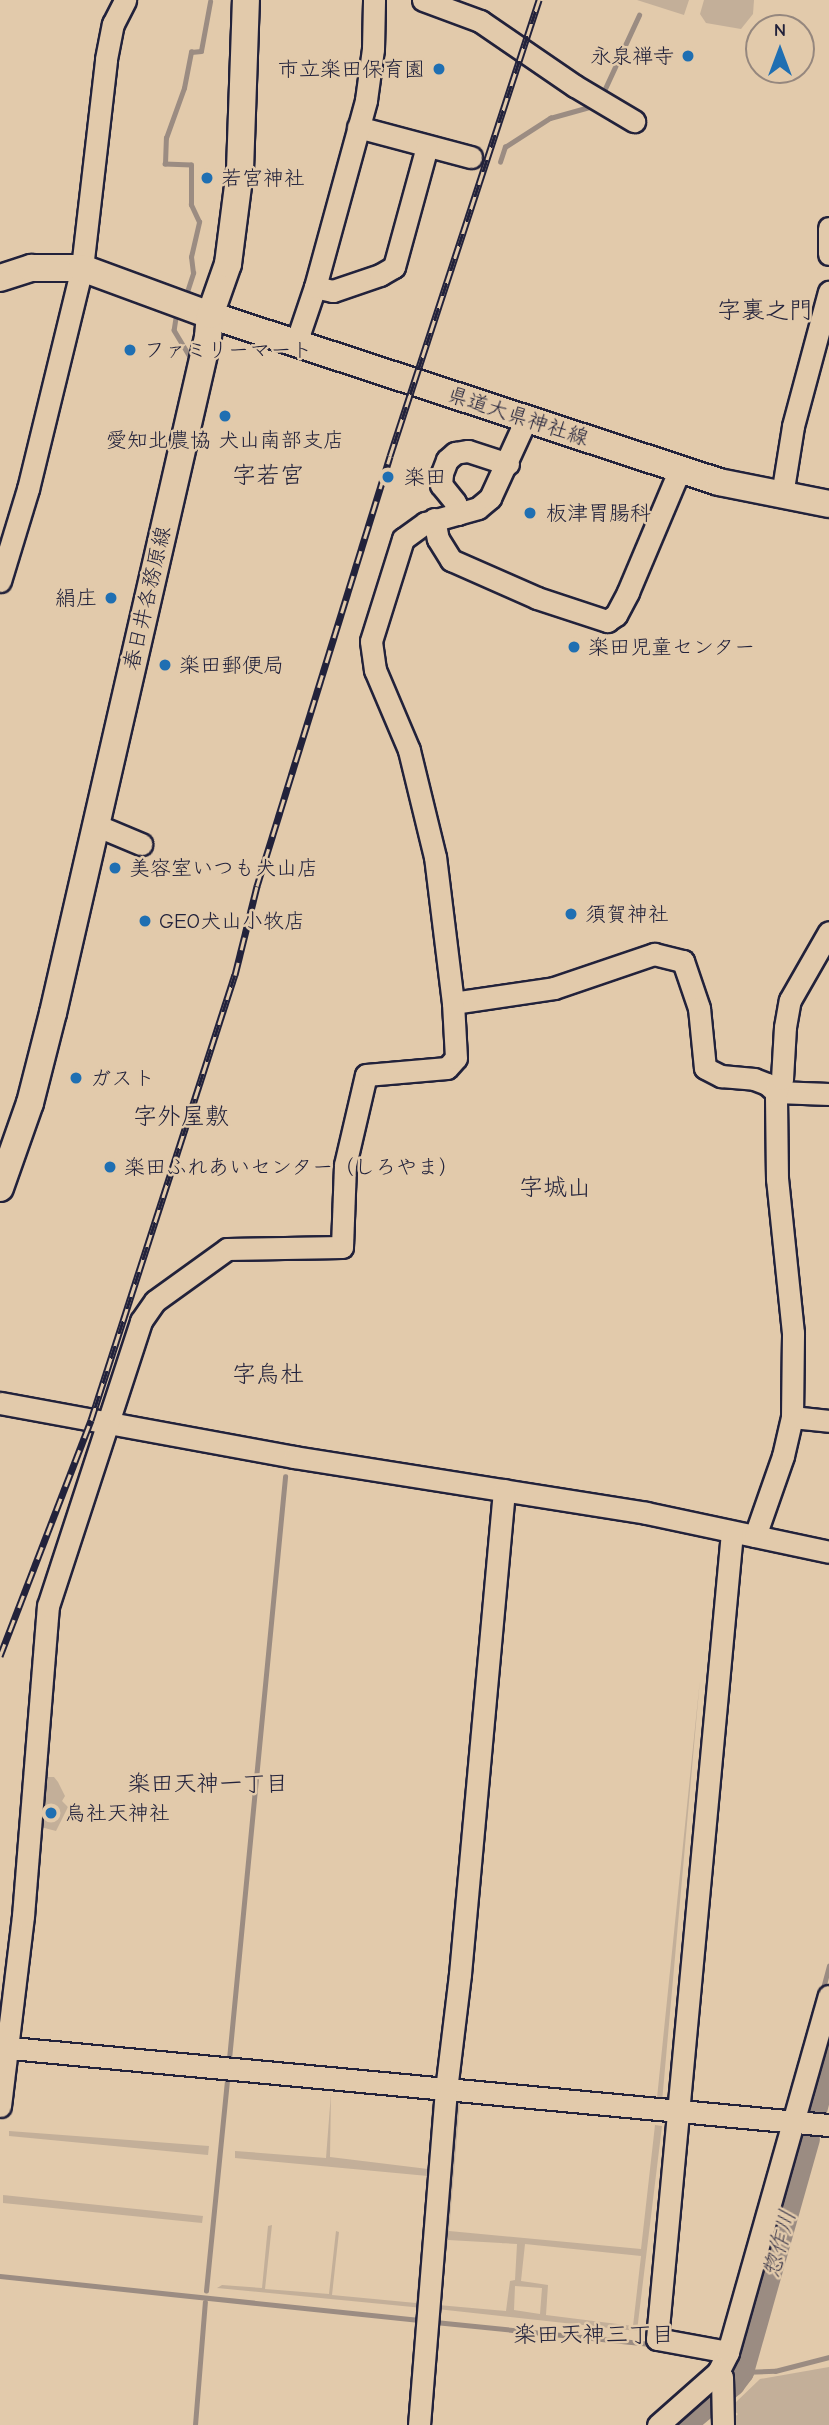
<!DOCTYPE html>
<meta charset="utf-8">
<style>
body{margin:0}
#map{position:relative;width:829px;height:2425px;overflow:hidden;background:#e2caab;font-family:"Comic Neue","Klee One",sans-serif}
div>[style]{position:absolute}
.green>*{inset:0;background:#c3af99}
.stream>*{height:4.5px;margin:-2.25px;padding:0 2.25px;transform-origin:2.25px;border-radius:2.25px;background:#9b8c82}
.river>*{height:24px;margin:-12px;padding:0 12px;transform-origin:12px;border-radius:12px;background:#9b8c82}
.roads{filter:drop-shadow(2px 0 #22223b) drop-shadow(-2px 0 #22223b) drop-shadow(0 2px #22223b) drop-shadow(0 -2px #22223b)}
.minor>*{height:21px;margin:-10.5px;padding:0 10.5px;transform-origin:10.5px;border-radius:10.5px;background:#e2caab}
.major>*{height:26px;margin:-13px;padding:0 13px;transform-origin:13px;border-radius:13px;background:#e2caab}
.rail>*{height:7px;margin-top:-3.5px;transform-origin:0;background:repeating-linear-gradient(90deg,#e2caab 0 13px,#22223b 0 26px);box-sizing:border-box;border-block:2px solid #22223b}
.dots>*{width:19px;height:19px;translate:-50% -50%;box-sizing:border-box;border:4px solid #e2caab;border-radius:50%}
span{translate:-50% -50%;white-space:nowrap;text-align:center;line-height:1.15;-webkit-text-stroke:5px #e2caab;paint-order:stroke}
.poi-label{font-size:21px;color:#22223b}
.right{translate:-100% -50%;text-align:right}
.left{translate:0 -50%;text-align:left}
.street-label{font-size:21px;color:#22223b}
.neighbourhood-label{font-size:23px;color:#22223b}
.water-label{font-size:23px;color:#403c4d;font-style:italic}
.quarter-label{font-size:24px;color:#22223b}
.north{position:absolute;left:745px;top:14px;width:70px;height:70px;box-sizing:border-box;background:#e2caab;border:2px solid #95877e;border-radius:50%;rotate:0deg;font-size:19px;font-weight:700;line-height:28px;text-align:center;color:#22223b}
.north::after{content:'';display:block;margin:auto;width:24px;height:32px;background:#1f6fb2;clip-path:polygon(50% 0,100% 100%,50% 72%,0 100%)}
</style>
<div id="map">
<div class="green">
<i style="clip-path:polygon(637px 0,689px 0,684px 15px)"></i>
<i style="clip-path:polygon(704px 0,754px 0,753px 14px,741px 29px,706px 23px,700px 14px)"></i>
<i style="clip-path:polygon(700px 1679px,662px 2102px,463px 2085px,464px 2079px,657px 2098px)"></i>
<i style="clip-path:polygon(45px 1777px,54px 1777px,58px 1782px,65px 1796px,62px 1801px,68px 1807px,56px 1831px,37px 1826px)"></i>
<i style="clip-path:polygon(331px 2093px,330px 2157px,428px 2169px,432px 2104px,440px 2105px,423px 2308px,217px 2288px,222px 2285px,262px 2288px,268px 2226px,272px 2225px,265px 2289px,329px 2294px,336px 2231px,339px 2232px,332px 2295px,416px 2303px,428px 2176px,235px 2158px,235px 2151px,326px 2158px)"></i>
<i style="clip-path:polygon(evenodd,460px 2101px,449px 2231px,641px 2249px,655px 2125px,662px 2126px,637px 2331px,437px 2309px,453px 2106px,460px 2101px,448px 2240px,517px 2244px,515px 2280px,510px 2281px,506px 2311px,438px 2305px,448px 2240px,460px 2101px,525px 2244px,641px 2256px,633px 2326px,546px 2315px,548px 2285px,521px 2281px,525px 2244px,460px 2101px,515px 2286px,542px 2288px,540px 2314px,514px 2310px,515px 2286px)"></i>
<i style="clip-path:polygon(9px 2131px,209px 2146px,208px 2155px,9px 2136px)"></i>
<i style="clip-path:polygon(3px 2195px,203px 2216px,202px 2223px,3px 2203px)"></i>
<i style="clip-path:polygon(829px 2367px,829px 2425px,736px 2425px,731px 2420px,738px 2414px,731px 2409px,735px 2403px,760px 2379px)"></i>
</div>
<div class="stream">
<i style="left:603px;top:93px;width:86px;rotate:-65.2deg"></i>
<i style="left:500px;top:162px;width:16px;rotate:-72deg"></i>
<i style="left:505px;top:147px;width:54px;rotate:-32.8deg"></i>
<i style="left:550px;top:118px;width:45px;rotate:-15.6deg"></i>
<i style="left:187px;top:292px;width:20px;rotate:-72deg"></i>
<i style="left:193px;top:273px;width:16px;rotate:-97deg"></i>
<i style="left:191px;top:257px;width:36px;rotate:-77deg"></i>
<i style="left:199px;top:222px;width:19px;rotate:-115deg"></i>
<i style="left:191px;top:205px;width:40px;rotate:-90deg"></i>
<i style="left:191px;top:165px;width:26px;rotate:-178deg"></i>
<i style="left:165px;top:164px;width:26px;rotate:-88deg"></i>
<i style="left:166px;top:138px;width:53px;rotate:-70.2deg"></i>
<i style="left:184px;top:88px;width:37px;rotate:-79deg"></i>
<i style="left:191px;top:52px;width:10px;rotate:-6deg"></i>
<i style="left:201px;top:51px;width:50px;rotate:-79.6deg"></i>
<i style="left:177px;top:312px;width:18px;rotate:99deg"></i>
<i style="left:174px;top:330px;width:29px;rotate:59deg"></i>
<i style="left:822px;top:1992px;width:27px;rotate:-75deg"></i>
<i style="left:229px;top:2059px;width:585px;rotate:-84.5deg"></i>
<i style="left:0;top:2276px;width:419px;rotate:6deg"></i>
<i style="left:206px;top:2291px;width:212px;rotate:-84.3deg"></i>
<i style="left:435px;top:2322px;width:219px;rotate:5.8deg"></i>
<i style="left:742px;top:2372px;width:33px;rotate:-2deg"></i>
<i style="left:775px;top:2371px;width:56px;rotate:-14.5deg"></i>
<i style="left:195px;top:2425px;width:123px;rotate:-85.4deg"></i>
</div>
<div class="river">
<i style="left:815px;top:2111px;width:56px;rotate:-75.5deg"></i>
<i style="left:684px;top:2425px;width:64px;rotate:-39.9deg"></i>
<i style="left:733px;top:2384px;width:15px;rotate:-53deg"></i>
<i style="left:742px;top:2372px;width:242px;rotate:-74.2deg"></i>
</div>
<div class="roads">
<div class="minor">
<i style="left:423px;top:0;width:61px;rotate:20.2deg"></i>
<i style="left:480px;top:21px;width:115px;rotate:34.4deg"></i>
<i style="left:575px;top:86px;width:69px;rotate:30.7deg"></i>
<i style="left:358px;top:127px;width:117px;rotate:14.9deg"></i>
<i style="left:829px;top:228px;width:26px;rotate:90deg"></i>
<i style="left:315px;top:287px;width:18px;rotate:13deg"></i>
<i style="left:333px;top:291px;width:50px;rotate:-18.8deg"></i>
<i style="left:380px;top:275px;width:16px;rotate:-30deg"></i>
<i style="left:394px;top:267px;width:125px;rotate:-74.7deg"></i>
<i style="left:296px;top:343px;width:59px;rotate:-71.3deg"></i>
<i style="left:315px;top:287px;width:194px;rotate:-74.7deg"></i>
<i style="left:366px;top:100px;width:51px;rotate:-82.2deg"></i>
<i style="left:373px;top:49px;width:49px;rotate:-88.8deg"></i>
<i style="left:782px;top:495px;width:70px;rotate:-80.9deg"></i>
<i style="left:793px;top:426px;width:139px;rotate:-75deg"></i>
<i style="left:458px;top:514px;width:12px;rotate:-104deg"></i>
<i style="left:455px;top:502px;width:22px;rotate:-129deg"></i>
<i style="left:441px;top:485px;width:12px;rotate:-85deg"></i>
<i style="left:442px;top:473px;width:14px;rotate:-69deg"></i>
<i style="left:447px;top:460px;width:11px;rotate:-41deg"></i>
<i style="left:455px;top:453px;width:13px;rotate:-9deg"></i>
<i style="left:468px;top:451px;width:42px;rotate:18deg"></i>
<i style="left:434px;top:519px;width:20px;rotate:79deg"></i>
<i style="left:438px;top:539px;width:25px;rotate:58deg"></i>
<i style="left:451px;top:560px;width:94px;rotate:23.8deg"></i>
<i style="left:537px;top:598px;width:74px;rotate:18.2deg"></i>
<i style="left:607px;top:621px;width:11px;rotate:-34deg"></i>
<i style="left:616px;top:615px;width:26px;rotate:-62deg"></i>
<i style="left:628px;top:592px;width:134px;rotate:-67.1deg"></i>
<i style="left:0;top:581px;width:96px;rotate:-73.1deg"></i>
<i style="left:28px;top:489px;width:228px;rotate:-76.3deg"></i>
<i style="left:82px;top:268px;width:210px;rotate:-83.4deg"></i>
<i style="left:106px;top:59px;width:36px;rotate:-79deg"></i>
<i style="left:113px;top:24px;width:27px;rotate:-63deg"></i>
<i style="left:98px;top:826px;width:47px;rotate:22.7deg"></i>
<i style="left:453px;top:1003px;width:102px;rotate:-8.4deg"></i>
<i style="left:554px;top:988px;width:106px;rotate:-18.8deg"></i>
<i style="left:654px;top:954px;width:30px;rotate:14deg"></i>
<i style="left:683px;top:961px;width:50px;rotate:71.2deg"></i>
<i style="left:699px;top:1008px;width:60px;rotate:84.3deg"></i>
<i style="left:705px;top:1068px;width:18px;rotate:27deg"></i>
<i style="left:721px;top:1076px;width:33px;rotate:5deg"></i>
<i style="left:754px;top:1079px;width:14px;rotate:21deg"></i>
<i style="left:767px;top:1084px;width:12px;rotate:42deg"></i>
<i style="left:776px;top:1092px;width:53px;rotate:2.2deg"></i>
<i style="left:0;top:1403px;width:299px;rotate:10.4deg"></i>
<i style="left:294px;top:1457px;width:356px;rotate:9deg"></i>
<i style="left:646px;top:1513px;width:187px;rotate:12deg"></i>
<i style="left:792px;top:1417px;width:37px;rotate:6deg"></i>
<i style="left:755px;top:1536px;width:85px;rotate:-70.7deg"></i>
<i style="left:783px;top:1456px;width:40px;rotate:-77deg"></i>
<i style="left:792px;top:1417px;width:84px;rotate:-89.3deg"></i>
<i style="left:793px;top:1333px;width:155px;rotate:-95.9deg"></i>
<i style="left:777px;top:1179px;width:87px;rotate:-90.7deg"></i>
<i style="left:776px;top:1092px;width:14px;rotate:-65deg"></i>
<i style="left:782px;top:1079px;width:52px;rotate:-86.7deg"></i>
<i style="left:785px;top:1027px;width:27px;rotate:-80deg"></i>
<i style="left:790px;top:1000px;width:78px;rotate:-60.2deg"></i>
<i style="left:0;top:2047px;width:833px;rotate:5.38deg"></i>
<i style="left:0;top:2106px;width:191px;rotate:-83.1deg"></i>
<i style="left:23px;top:1916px;width:311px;rotate:-85.4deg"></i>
<i style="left:48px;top:1606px;width:300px;rotate:-71.9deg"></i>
<i style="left:141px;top:1321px;width:24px;rotate:-55deg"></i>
<i style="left:155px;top:1301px;width:89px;rotate:-35.8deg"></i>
<i style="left:227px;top:1249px;width:115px;rotate:-1deg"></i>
<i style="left:342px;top:1247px;width:82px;rotate:-87.9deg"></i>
<i style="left:345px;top:1165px;width:92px;rotate:-76.9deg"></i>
<i style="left:366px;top:1075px;width:81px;rotate:-4.9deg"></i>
<i style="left:447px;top:1068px;width:13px;rotate:-48deg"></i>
<i style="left:456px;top:1058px;width:55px;rotate:-93.1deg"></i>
<i style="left:453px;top:1003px;width:147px;rotate:-97deg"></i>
<i style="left:435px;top:857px;width:110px;rotate:-103.7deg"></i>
<i style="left:409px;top:750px;width:87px;rotate:-113deg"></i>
<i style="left:375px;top:670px;width:29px;rotate:-98deg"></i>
<i style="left:371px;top:641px;width:107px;rotate:-72.6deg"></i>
<i style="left:403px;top:539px;width:27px;rotate:-36deg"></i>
<i style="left:425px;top:523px;width:55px;rotate:-15.8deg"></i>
<i style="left:478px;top:508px;width:16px;rotate:-40deg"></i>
<i style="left:490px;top:498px;width:89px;rotate:-65.4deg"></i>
<i style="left:728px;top:2352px;width:72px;rotate:-169.6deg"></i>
<i style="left:657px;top:2339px;width:810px;rotate:-84.69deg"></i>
<i style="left:718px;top:2372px;width:6px;rotate:51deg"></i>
<i style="left:722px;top:2377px;width:48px;rotate:88.8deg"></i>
<i style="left:419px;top:2425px;width:336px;rotate:-85.4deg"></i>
<i style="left:446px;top:2090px;width:117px;rotate:-83.1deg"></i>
<i style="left:460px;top:1974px;width:486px;rotate:-84.8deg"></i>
<i style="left:658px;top:2425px;width:80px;rotate:-41.5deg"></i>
<i style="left:718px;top:2372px;width:22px;rotate:-63deg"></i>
<i style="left:728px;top:2352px;width:370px;rotate:-74.2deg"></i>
</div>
<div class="major">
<i style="left:0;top:278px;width:33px;rotate:-18deg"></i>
<i style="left:31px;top:268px;width:51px"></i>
<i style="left:82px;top:268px;width:136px;rotate:20.2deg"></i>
<i style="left:210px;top:315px;width:536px;rotate:18.16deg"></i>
<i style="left:719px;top:482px;width:112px;rotate:11.3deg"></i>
<i style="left:0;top:1188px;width:90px;rotate:-70.6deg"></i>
<i style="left:30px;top:1103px;width:93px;rotate:-75.7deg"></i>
<i style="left:53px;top:1013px;width:694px;rotate:-77.09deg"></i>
<i style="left:208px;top:337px;width:22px;rotate:-85deg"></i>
<i style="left:210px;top:315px;width:54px;rotate:-70.6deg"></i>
<i style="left:228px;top:264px;width:95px;rotate:-82.7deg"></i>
<i style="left:240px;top:170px;width:170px;rotate:-88deg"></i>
</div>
</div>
<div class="rail">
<i style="left:0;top:1656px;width:253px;rotate:-68.9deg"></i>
<i style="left:91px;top:1420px;width:468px;rotate:-72.1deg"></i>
<i style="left:235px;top:975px;width:92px;rotate:-76.1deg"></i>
<i style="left:257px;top:886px;width:450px;rotate:-72.8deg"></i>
<i style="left:390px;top:456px;width:480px;rotate:-71.9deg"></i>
</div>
<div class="dots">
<i style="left:688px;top:56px;background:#1f6fb2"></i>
<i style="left:439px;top:69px;background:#1f6fb2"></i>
<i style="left:207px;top:178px;background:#1f6fb2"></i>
<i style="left:130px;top:350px;background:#1f6fb2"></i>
<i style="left:225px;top:416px;background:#1f6fb2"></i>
<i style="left:388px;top:477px;background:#1f6fb2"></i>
<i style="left:530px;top:513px;background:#1f6fb2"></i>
<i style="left:111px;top:598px;background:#1f6fb2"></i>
<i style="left:574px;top:647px;background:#1f6fb2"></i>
<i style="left:165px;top:665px;background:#1f6fb2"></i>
<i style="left:115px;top:868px;background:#1f6fb2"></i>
<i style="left:571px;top:914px;background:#1f6fb2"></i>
<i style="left:145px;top:921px;background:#1f6fb2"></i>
<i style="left:76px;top:1078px;background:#1f6fb2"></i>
<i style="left:110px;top:1167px;background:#1f6fb2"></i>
<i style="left:51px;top:1813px;background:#1f6fb2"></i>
</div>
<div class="poi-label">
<span class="right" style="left:674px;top:56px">永泉禅寺</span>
<span class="right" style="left:425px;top:69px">市立楽田保育園</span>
<span class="left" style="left:221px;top:178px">若宮神社</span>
<span class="left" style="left:144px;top:350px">ファミリーマート</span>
<span style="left:225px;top:440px">愛知北農協 犬山南部支店</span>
<span class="left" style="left:404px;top:477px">楽田</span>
<span class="left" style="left:546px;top:513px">板津胃腸科</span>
<span class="right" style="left:97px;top:598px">絹庄</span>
<span class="left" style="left:588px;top:647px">楽田児童センター</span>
<span class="left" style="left:179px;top:665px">楽田郵便局</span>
<span class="left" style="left:129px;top:868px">美容室いつも犬山店</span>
<span class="left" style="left:585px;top:914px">須賀神社</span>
<span class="left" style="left:159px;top:921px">GEO犬山小牧店</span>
<span class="left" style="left:90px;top:1078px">ガスト</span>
<span class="left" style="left:124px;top:1167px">楽田ふれあいセンター（しろやま）</span>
<span class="left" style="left:65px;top:1813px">烏社天神社</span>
</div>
<div class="street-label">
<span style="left:518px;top:416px;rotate:18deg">県道大県神社線</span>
<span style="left:147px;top:598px;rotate:-77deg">春日井各務原線</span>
</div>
<div class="neighbourhood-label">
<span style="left:208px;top:1784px">楽田天神一丁目</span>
<span style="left:594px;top:2335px">楽田天神三丁目</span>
</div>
<div class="water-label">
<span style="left:780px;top:2244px;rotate:-75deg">惣作川</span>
</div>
<div class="quarter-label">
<span style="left:765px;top:311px">字裏之門</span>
<span style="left:268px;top:476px">字若宮</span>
<span style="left:181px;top:1117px">字外屋敷</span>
<span style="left:555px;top:1188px">字城山</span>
<span style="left:268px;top:1375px">字烏杜</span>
</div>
<div class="north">N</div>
</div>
